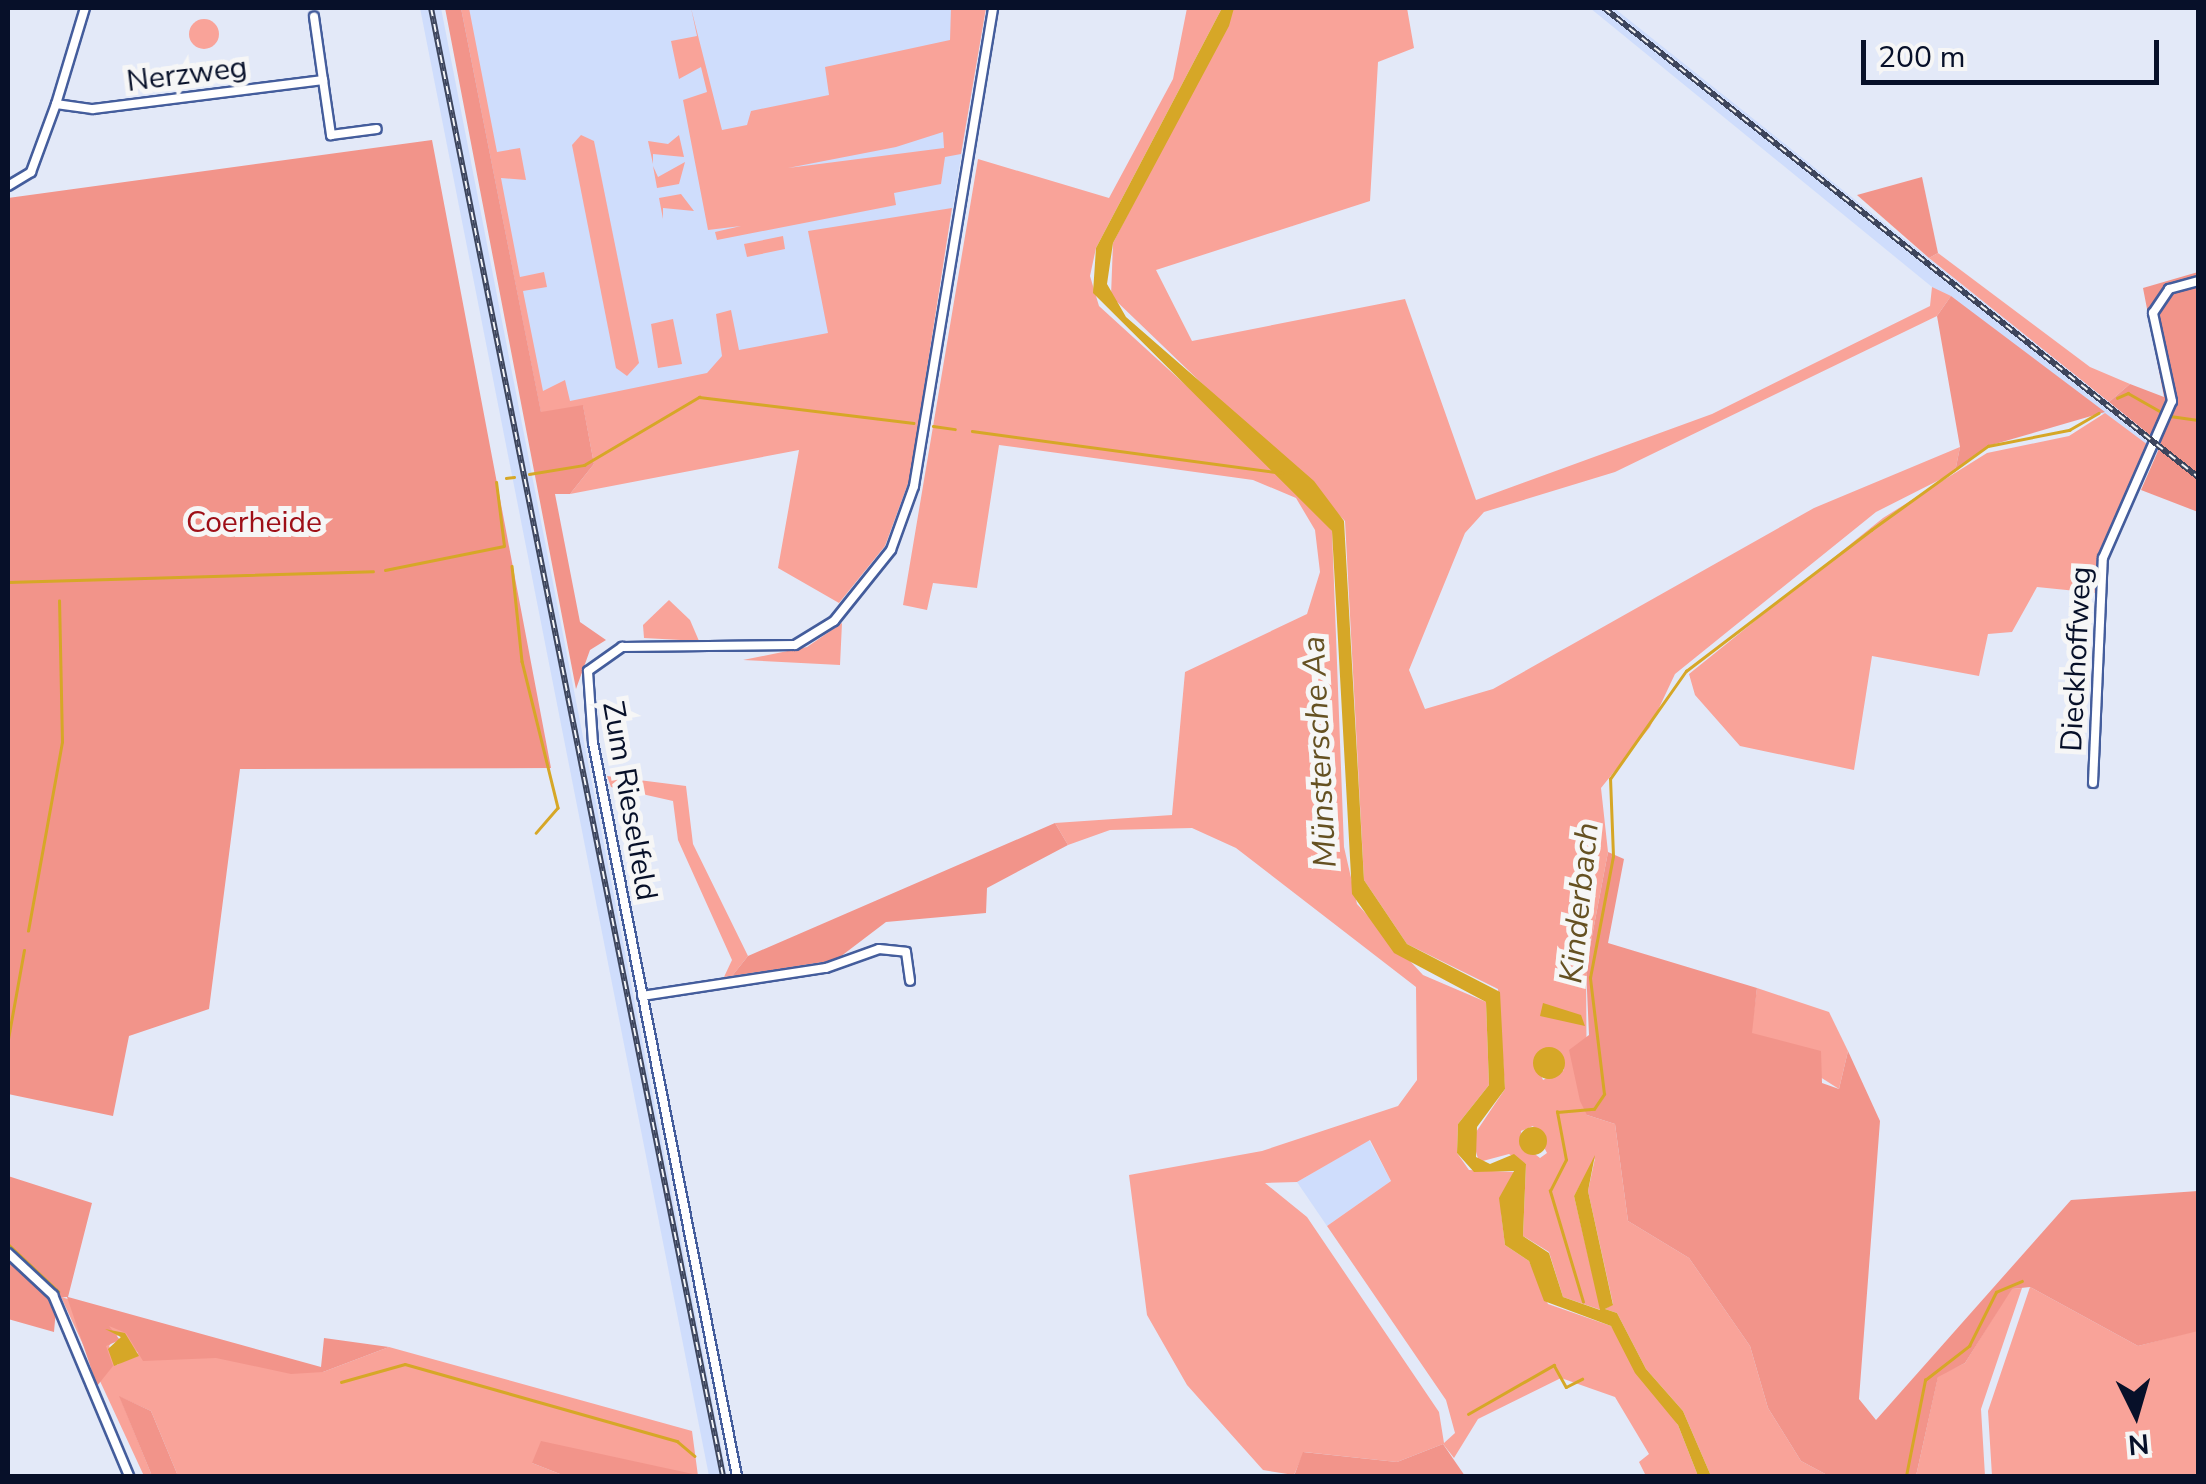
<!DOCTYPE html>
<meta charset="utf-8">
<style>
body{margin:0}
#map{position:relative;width:2206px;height:1484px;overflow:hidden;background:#e3e9f8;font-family:"Nunito Sans",sans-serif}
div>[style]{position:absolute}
.built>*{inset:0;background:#cfddfc}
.green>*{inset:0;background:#f9a399}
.round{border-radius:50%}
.forest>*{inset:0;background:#f2948a}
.water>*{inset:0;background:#d6a727}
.stream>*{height:2.5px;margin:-1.25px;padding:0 1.25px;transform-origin:1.25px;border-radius:1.25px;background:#d6a727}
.roads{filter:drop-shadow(2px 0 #445d9c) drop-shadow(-2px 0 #445d9c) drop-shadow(0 2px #445d9c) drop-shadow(0 -2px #445d9c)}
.street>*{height:8px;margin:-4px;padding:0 4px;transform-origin:4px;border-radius:4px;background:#fff}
.rail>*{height:6px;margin-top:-3px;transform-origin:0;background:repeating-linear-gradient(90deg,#f6f6f6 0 8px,#3d455c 0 16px);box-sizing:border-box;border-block:2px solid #3d455c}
span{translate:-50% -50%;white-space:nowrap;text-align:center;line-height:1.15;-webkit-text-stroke:10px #f6f6f6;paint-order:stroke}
.street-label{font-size:30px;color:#071029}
.park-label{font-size:30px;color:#9e0f17}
.water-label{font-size:32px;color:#655122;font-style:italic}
.frame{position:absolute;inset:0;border:10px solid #071029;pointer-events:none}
.north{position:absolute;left:2086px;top:1364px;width:100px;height:100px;-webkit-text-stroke:8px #f6f6f6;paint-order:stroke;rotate:175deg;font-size:28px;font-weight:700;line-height:40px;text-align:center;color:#071029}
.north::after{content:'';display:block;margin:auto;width:35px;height:45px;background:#071029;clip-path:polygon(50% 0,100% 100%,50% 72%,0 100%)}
.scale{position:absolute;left:1861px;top:40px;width:298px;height:45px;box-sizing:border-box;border:5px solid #071029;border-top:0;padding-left:12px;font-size:30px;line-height:35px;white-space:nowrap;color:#071029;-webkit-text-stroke:8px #f6f6f6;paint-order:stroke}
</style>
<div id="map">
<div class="built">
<i style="clip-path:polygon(420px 8px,441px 8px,727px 1476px,709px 1476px)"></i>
<i style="clip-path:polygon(457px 8px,986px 8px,931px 337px,536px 414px)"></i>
<i style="clip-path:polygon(1590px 8px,1614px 8px,2162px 444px,2198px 485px,1932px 287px)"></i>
<i style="clip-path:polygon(1369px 1140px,1391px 1181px,1327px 1226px,1297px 1182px)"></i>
</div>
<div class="green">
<i style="clip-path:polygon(461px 8px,469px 8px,497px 152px,520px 148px,526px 180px,501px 178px,520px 277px,544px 272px,547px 287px,523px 291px,543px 391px,565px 380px,570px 401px,707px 373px,722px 356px,716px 314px,731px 310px,739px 350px,828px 333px,808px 231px,952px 208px,910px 478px,885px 546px,839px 603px,778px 568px,799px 450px,570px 494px,594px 464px,583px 406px,541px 413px)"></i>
<i style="clip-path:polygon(evenodd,691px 8px,722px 130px,747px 125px,751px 111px,829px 95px,825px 67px,950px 40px,951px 8px,986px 8px,961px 154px,945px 157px,941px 184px,894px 193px,896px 205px,717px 240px,715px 232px,741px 226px,708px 230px,683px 100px,707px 92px,701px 67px,679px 79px,671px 41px,697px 36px,691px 8px,943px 132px,944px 148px,788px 168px,896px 147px,943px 132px)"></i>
<i style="clip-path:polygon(evenodd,1187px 8px,1222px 8px,1096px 248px,1090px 276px,1099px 306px,1303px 492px,1332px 531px,1344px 847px,1357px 904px,1423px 975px,1486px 1002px,1489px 1085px,1458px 1124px,1457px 1153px,1469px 1170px,1514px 1172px,1501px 1212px,1505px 1245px,1529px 1261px,1548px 1304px,1611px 1326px,1678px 1425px,1698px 1476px,1646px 1476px,1639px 1462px,1649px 1454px,1615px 1397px,1561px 1378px,1478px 1419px,1454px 1458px,1443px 1444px,1397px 1462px,1304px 1452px,1294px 1475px,1263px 1470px,1187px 1385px,1147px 1315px,1129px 1175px,1262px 1151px,1398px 1106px,1417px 1080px,1416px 987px,1236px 848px,1192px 828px,1110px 830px,1068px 845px,1055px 823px,1172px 815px,1185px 672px,1307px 614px,1320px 572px,1315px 530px,1296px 498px,1253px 480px,999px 445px,977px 588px,933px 583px,927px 610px,903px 605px,978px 159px,1109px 198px,1173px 79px,1187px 8px,1370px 1140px,1391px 1181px,1327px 1226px,1446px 1400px,1455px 1433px,1444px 1443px,1439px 1412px,1307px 1217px,1265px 1183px,1297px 1182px,1370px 1140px)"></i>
<i style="clip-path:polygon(evenodd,1234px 8px,1407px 8px,1414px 48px,1378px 62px,1370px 201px,1156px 270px,1192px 341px,1405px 299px,1476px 500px,1712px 414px,1930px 306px,1932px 287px,1951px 296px,1937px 316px,1615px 472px,1484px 512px,1465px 533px,1409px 670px,1425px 709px,1493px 689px,1814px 508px,1960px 447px,1955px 472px,1876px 512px,1675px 674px,1650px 727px,1601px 788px,1608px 852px,1586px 968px,1587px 1115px,1615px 1124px,1628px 1221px,1689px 1258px,1750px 1346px,1768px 1408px,1801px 1461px,1829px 1476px,1711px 1476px,1683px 1411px,1646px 1369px,1617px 1313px,1605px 1309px,1613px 1304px,1588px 1191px,1595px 1158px,1574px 1196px,1601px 1310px,1563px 1297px,1549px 1252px,1523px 1236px,1526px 1164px,1509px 1154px,1479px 1162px,1472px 1138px,1505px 1089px,1498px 989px,1407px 944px,1364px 880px,1345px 521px,1111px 296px,1113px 243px,1234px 8px,1560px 1056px,1564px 1070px,1543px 1080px,1535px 1060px,1560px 1056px,1234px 8px,1533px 1126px,1547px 1153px,1540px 1158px,1523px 1145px,1521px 1131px,1533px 1126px)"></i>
<i class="round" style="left:189px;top:19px;width:30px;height:30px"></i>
<i style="clip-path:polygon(581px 135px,594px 141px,639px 363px,627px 376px,616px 368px,572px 145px)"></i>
<i style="clip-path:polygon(679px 135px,684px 157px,653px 154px,653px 164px,648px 141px,668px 144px)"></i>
<i style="clip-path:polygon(685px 162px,679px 184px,657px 188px,653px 166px,658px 177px)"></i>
<i style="clip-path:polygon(681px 194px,694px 211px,663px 208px,663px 219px,659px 198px)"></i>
<i style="clip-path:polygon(783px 236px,785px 249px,747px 257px,744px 244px)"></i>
<i style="clip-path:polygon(1938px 253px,2090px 367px,2130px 384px,2109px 402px,1929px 258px)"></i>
<i style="clip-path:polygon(673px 319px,682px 364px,658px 368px,651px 324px)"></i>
<i style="clip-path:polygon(2105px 413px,2148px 445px,2098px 556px,2096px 593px,2037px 587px,2012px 632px,1988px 634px,1979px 676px,1872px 656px,1854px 770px,1740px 746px,1695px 695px,1689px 674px,1883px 518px,1987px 453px,2069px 436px)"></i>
<i style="clip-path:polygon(669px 600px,690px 620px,699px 641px,644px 638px,643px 625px)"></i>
<i style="clip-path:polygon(842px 623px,840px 665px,743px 660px,807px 647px)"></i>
<i style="clip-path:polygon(607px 776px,686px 786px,693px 844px,748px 956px,732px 976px,724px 977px,732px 960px,678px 840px,673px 801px,611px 787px)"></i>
<i style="clip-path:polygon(1757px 988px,1829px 1012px,1848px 1051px,1839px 1089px,1751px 1033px)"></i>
<i style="clip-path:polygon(2030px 1287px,2138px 1346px,2198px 1330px,2198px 1476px,1992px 1476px,1988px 1411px)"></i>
<i style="clip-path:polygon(2022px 1288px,1981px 1409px,1985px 1476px,1916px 1476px,1938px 1376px,1965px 1363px,2011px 1289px)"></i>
<i style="clip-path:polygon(evenodd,61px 1297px,323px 1372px,389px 1347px,692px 1431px,698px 1476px,532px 1463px,565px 1476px,178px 1476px,151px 1411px,120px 1397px,152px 1476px,144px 1476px,61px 1297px,118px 1335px,138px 1353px,117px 1365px,109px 1346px,118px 1335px)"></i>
</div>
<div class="forest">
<i style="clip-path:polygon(445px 8px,461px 8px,541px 412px,583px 405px,594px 464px,570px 494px,555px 494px,580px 622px,606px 640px,590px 650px,576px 689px)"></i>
<i style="clip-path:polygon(432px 140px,551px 768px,240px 769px,209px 1009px,129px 1036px,113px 1116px,8px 1094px,8px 198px)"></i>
<i style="clip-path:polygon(1922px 177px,1938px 253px,1929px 258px,1857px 195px)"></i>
<i style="clip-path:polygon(2198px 272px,2198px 512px,2141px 490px,2161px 444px,2109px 402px,2130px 384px,2164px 397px,2143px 288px)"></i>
<i style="clip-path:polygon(1951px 296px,2105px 412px,1988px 446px,1955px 472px,1960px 447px,1937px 316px)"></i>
<i style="clip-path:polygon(1055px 823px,1068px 845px,987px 888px,986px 913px,886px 922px,836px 960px,732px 976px,748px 956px)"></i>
<i style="clip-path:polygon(1608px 852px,1624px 859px,1608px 943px,1757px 988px,1752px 1033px,1821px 1051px,1822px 1083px,1839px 1089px,1848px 1051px,1880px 1121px,1859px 1399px,1876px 1420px,2071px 1200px,2198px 1191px,2198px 1331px,2138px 1346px,2030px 1287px,2012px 1289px,1965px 1363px,1938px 1377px,1916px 1476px,1829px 1476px,1801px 1461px,1768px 1408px,1750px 1346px,1689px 1258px,1628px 1221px,1615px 1124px,1587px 1115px,1580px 1101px,1569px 1050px,1589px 1035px,1586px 968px)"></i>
<i style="clip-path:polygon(8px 1176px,92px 1203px,68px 1297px,321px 1367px,324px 1338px,389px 1347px,323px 1372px,291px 1374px,216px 1358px,143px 1361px,126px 1333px,109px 1326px,120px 1340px,106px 1346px,113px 1366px,97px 1386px,67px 1297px,57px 1298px,54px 1332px,8px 1319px)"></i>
<i style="clip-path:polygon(119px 1396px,151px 1411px,178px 1476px,152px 1476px)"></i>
<i style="clip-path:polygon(541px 1441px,693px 1474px,693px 1476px,565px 1476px,532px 1463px)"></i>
<i style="clip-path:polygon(1443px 1444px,1465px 1476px,1294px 1476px,1303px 1452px,1397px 1462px)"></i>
</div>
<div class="water">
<i style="clip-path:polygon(1222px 8px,1234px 8px,1229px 26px,1113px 243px,1107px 284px,1126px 317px,1314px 481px,1344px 521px,1364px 880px,1407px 944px,1500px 992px,1505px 1089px,1477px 1127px,1476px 1157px,1490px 1164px,1514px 1154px,1526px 1164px,1523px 1236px,1549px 1253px,1563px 1297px,1600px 1310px,1574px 1196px,1595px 1155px,1588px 1191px,1613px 1305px,1605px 1309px,1617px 1313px,1646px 1369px,1683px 1411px,1711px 1476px,1698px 1476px,1678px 1425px,1635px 1373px,1611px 1326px,1544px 1301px,1529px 1261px,1505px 1245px,1499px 1198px,1514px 1171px,1474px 1172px,1457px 1153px,1458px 1124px,1489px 1085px,1486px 1002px,1394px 953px,1352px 894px,1332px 531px,1093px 293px,1096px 248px)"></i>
<i style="clip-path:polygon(1543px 1003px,1581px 1015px,1585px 1026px,1540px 1016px)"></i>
<i class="round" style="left:1533px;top:1047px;width:32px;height:32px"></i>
<i class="round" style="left:1519px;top:1127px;width:28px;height:28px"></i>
<i style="clip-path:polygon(105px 1329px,125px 1333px,139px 1356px,114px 1366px,108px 1349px,121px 1337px)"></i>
</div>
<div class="stream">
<i style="left:2117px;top:398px;width:12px;rotate:-24deg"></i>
<i style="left:2128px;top:393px;width:40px;rotate:29.7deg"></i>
<i style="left:2170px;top:416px;width:28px;rotate:8deg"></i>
<i style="left:933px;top:426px;width:22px;rotate:8deg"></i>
<i style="left:972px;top:431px;width:313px;rotate:7.7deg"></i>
<i style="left:529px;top:474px;width:56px;rotate:-9.3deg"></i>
<i style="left:584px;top:465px;width:134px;rotate:-30.6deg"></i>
<i style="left:699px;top:397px;width:216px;rotate:6.9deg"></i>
<i style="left:506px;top:478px;width:8px;rotate:-7deg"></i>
<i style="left:512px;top:566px;width:96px;rotate:84deg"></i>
<i style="left:522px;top:661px;width:151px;rotate:76.2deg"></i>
<i style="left:558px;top:808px;width:33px;rotate:131deg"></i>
<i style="left:385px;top:570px;width:121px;rotate:-11.4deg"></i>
<i style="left:504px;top:546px;width:64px;rotate:-97.1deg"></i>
<i style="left:8px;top:582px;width:365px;rotate:-1.7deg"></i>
<i style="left:28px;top:931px;width:192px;rotate:-79.8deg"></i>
<i style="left:62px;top:742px;width:141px;rotate:-91.2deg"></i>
<i style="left:8px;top:1039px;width:90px;rotate:-79.8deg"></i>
<i style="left:8px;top:1244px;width:69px;rotate:43.2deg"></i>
<i style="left:1583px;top:1302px;width:116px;rotate:-106.6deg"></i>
<i style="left:1550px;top:1191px;width:35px;rotate:-63deg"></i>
<i style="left:1566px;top:1160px;width:49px;rotate:-100.6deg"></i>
<i style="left:1557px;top:1112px;width:37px;rotate:-5deg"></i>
<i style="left:1594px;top:1109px;width:18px;rotate:-56deg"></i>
<i style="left:1604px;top:1094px;width:117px;rotate:-96.9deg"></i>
<i style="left:1590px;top:978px;width:124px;rotate:-79.3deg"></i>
<i style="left:1613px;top:856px;width:77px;rotate:-92.2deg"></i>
<i style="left:1610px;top:779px;width:132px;rotate:-54.9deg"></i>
<i style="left:1686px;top:671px;width:233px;rotate:-37.3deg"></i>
<i style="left:1871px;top:530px;width:144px;rotate:-35.7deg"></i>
<i style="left:1988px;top:446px;width:83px;rotate:-11.2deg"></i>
<i style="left:2069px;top:430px;width:34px;rotate:-30deg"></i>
<i style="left:341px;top:1382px;width:66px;rotate:-15.7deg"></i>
<i style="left:405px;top:1364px;width:283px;rotate:15.8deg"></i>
<i style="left:677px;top:1441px;width:23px;rotate:40deg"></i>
<i style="left:1468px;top:1414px;width:99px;rotate:-29.7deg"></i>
<i style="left:1554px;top:1365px;width:25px;rotate:61deg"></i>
<i style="left:1566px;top:1387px;width:18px;rotate:-27deg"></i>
<i style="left:1906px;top:1476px;width:98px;rotate:-78.8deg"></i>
<i style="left:1925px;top:1380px;width:56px;rotate:-37.7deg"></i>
<i style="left:1969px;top:1346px;width:60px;rotate:-63.4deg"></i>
<i style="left:1996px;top:1292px;width:28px;rotate:-23deg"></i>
</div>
<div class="roads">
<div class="street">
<i style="left:323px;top:80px;width:56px;rotate:81.7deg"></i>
<i style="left:331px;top:135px;width:46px;rotate:-7.4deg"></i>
<i style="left:56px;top:104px;width:100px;rotate:-73.2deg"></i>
<i style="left:8px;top:186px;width:27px;rotate:-31deg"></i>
<i style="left:31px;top:172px;width:72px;rotate:-69.8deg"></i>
<i style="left:56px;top:104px;width:37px;rotate:8deg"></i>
<i style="left:93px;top:109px;width:232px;rotate:-7.2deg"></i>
<i style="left:323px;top:80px;width:64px;rotate:-98.1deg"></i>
<i style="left:2093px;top:783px;width:225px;rotate:-87.5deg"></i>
<i style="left:2103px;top:558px;width:171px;rotate:-66.3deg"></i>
<i style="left:2172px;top:401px;width:90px;rotate:-102.2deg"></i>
<i style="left:2153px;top:313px;width:29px;rotate:-56deg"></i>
<i style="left:2169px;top:289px;width:30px;rotate:-15deg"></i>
<i style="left:642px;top:996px;width:186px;rotate:-8.7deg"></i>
<i style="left:826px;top:968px;width:56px;rotate:-19.7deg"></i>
<i style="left:879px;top:949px;width:27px;rotate:6deg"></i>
<i style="left:906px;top:952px;width:29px;rotate:82deg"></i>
<i style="left:8px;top:1253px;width:62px;rotate:43deg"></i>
<i style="left:53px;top:1295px;width:196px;rotate:67.2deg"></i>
<i style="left:737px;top:1476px;width:747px;rotate:-101.11deg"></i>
<i style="left:593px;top:743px;width:72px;rotate:-94deg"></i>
<i style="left:588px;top:671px;width:42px;rotate:-35.2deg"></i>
<i style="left:622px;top:647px;width:173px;rotate:-0.7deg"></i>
<i style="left:795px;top:645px;width:46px;rotate:-31.6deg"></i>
<i style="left:834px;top:621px;width:91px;rotate:-51.2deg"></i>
<i style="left:891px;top:550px;width:68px;rotate:-70.2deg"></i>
<i style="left:914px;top:486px;width:484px;rotate:-80.6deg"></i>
</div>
</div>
<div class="rail">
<i style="left:431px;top:8px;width:1497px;rotate:78.75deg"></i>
<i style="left:1604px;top:8px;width:757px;rotate:38.29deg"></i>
</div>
<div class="street-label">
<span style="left:187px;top:75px;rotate:-7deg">Nerzweg</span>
<span style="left:2077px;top:659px;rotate:-87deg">Dieckhoffweg</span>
<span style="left:629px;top:801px;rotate:80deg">Zum Rieselfeld</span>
</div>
<div class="park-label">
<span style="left:254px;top:523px">Coerheide</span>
</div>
<div class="water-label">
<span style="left:1320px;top:752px;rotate:-93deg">Münstersche Aa</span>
<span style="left:1580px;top:903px;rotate:-84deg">Kinderbach</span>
</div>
<div class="frame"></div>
<div class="north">N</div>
<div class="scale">200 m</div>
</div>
